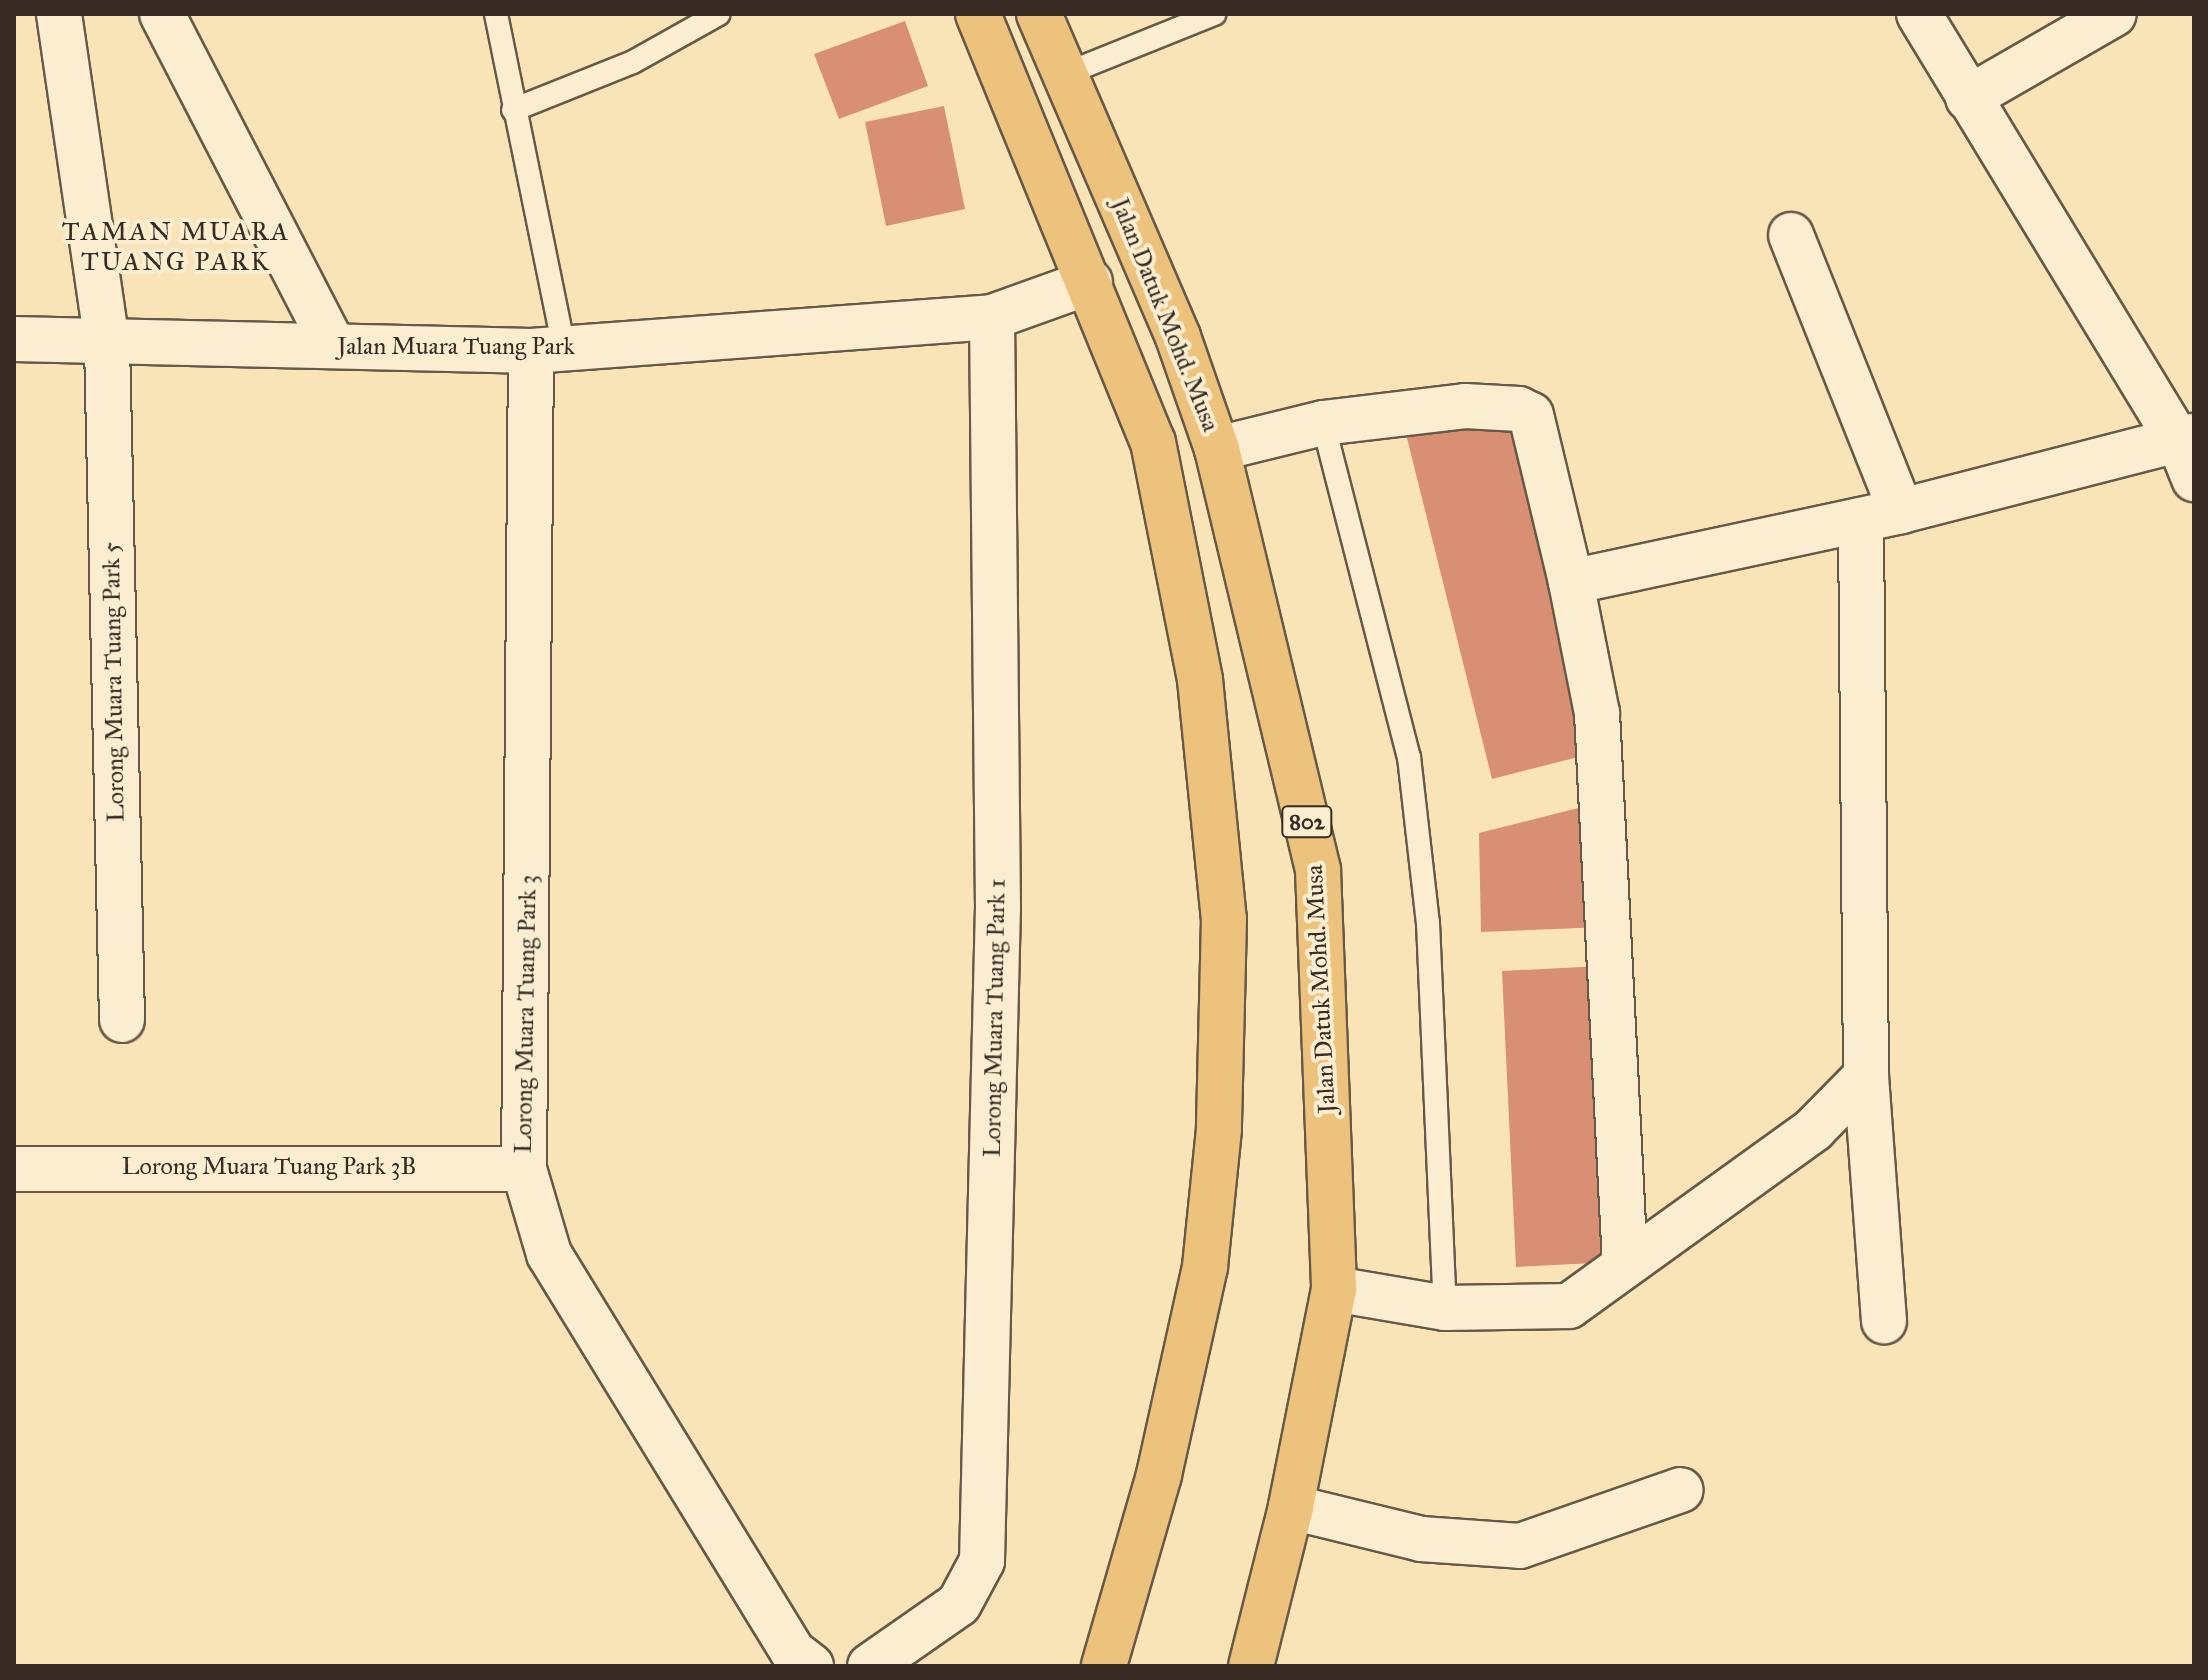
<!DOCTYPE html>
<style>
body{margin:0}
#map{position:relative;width:2208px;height:1680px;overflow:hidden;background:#f8e4b7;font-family:"IM FELL Great Primer",serif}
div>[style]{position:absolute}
.building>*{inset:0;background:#d98f73}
.roads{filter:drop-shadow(2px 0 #675948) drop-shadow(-2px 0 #675948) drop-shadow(0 2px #675948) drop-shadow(0 -2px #675948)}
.service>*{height:22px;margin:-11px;padding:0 11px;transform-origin:11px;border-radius:11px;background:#faedd0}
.minor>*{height:44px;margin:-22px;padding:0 22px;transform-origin:22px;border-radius:22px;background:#faedd0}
.trunk>*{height:44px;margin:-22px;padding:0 22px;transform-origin:22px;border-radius:22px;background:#ecc27c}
span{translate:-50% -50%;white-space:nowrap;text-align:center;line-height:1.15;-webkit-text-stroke:8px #faedd0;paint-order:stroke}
.shield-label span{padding:2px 6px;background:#faedd0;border:2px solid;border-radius:6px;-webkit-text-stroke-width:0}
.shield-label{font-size:22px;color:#372b23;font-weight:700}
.street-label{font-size:24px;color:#372b23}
.neighbourhood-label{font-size:26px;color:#372b23;letter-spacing:2px}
.frame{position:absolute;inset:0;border:16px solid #372b23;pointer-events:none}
</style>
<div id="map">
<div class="building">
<i style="clip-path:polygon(905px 21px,928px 86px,839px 119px,814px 54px)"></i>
<i style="clip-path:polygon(944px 106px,965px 209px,886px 226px,865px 122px)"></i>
<i style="clip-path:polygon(1513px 425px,1594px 753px,1492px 779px,1405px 430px)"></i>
<i style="clip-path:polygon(1590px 805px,1603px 927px,1481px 932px,1479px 833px)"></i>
<i style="clip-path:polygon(1601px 966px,1614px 1262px,1516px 1267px,1502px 971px)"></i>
</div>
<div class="roads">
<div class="service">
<i style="left:496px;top:14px;width:342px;rotate:78.5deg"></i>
<i style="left:1065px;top:74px;width:161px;rotate:-21.9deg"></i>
<i style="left:513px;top:110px;width:129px;rotate:-21.8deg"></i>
<i style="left:633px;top:62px;width:98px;rotate:-29.2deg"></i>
<i style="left:1323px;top:423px;width:345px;rotate:75.6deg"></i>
<i style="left:1409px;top:757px;width:167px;rotate:83.5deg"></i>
<i style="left:1428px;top:923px;width:385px;rotate:87.5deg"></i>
</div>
<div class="minor">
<i style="left:59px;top:14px;width:333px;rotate:81.7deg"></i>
<i style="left:107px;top:344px;width:676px;rotate:88.73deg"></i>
<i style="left:162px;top:14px;width:373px;rotate:62.7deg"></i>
<i style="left:1919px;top:14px;width:503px;rotate:58.74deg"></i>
<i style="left:2180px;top:444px;width:38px;rotate:68deg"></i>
<i style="left:1968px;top:98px;width:168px;rotate:-29.9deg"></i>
<i style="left:1791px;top:235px;width:297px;rotate:68.3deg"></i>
<i style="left:14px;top:339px;width:517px;rotate:1.33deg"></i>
<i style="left:531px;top:351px;width:462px;rotate:-4.2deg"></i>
<i style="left:992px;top:317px;width:104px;rotate:-19.7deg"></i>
<i style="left:531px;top:351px;width:818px;rotate:90.49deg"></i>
<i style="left:524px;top:1169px;width:89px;rotate:73.6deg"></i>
<i style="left:549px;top:1254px;width:467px;rotate:58.5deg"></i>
<i style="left:793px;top:1652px;width:23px;rotate:38deg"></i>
<i style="left:1217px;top:449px;width:109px;rotate:-13.8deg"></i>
<i style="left:1323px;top:423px;width:143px;rotate:-6.8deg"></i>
<i style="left:1465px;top:406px;width:54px;rotate:3.2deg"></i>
<i style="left:1519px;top:409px;width:13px;rotate:27deg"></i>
<i style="left:1531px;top:415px;width:172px;rotate:76.5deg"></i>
<i style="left:1571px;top:582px;width:338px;rotate:-12.1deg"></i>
<i style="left:1901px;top:511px;width:302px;rotate:-14.4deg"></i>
<i style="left:1571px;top:582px;width:134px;rotate:78.8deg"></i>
<i style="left:1597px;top:713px;width:552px;rotate:87.09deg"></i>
<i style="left:1866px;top:1076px;width:246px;rotate:85.8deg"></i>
<i style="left:14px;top:1169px;width:510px"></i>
<i style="left:1334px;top:1289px;width:113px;rotate:9.7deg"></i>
<i style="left:1445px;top:1308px;width:124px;rotate:-0.9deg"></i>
<i style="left:1569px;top:1306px;width:302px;rotate:-35.8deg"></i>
<i style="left:1814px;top:1129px;width:74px;rotate:-45.5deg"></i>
<i style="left:1866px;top:1076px;width:556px;rotate:-90.52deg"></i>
<i style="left:1291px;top:1507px;width:134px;rotate:13.8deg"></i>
<i style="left:1421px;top:1539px;width:99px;rotate:4deg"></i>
<i style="left:1520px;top:1546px;width:170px;rotate:-19.2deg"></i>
<i style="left:870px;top:1666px;width:108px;rotate:-34.9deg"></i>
<i style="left:959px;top:1604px;width:49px;rotate:-61.9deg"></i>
<i style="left:982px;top:1561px;width:653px;rotate:-88.6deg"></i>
<i style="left:998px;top:908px;width:591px;rotate:-90.58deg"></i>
</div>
<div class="trunk">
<i style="left:978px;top:14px;width:462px;rotate:67.8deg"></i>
<i style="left:1153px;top:442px;width:243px;rotate:78.8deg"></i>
<i style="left:1200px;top:680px;width:240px;rotate:84.3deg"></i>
<i style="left:1224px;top:919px;width:210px;rotate:91.4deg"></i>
<i style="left:1219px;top:1129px;width:139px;rotate:95.8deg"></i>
<i style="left:1205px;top:1267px;width:213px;rotate:102.5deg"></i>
<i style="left:1159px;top:1475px;width:199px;rotate:106.1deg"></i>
<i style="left:1039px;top:14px;width:352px;rotate:66.7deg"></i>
<i style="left:1178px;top:337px;width:119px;rotate:70.8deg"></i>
<i style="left:1217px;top:449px;width:433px;rotate:76.5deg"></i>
<i style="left:1318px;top:870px;width:419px;rotate:87.8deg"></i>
<i style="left:1334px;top:1289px;width:222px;rotate:101.2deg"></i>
<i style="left:1291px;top:1507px;width:164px;rotate:104.1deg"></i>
</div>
</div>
<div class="shield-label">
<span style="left:1307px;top:822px">802</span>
</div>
<div class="street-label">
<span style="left:1165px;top:315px;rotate:68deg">Jalan Datuk Mohd. Musa</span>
<span style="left:456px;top:347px">Jalan Muara Tuang Park</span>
<span style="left:114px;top:682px;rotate:-91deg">Lorong Muara Tuang Park 5</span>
<span style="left:1321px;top:989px;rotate:-93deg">Jalan Datuk Mohd. Musa</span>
<span style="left:526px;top:1014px;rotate:-89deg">Lorong Muara Tuang Park 3</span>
<span style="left:995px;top:1018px;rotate:-89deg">Lorong Muara Tuang Park 1</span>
<span style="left:269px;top:1167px">Lorong Muara Tuang Park 3B</span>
</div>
<div class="neighbourhood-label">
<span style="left:176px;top:247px">TAMAN MUARA<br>TUANG PARK</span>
</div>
<div class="frame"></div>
</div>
